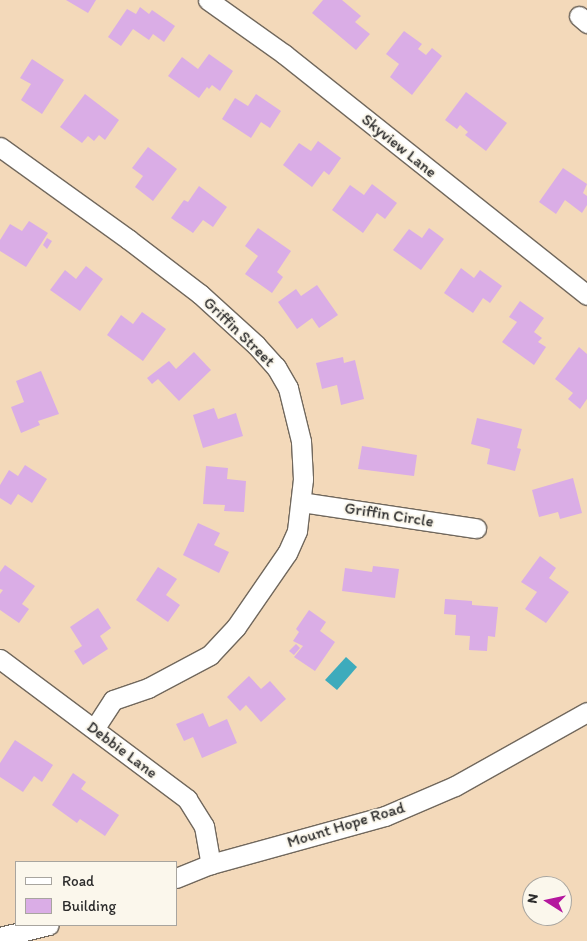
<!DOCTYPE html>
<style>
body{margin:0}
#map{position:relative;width:587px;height:941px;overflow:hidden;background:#f3d9ba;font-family:Itim,sans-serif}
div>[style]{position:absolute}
.water>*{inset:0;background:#3dabbc}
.building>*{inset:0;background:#daade6}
.roads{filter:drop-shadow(1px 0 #71685d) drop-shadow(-1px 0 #71685d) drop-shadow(0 1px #71685d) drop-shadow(0 -1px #71685d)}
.minor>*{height:19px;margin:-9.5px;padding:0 9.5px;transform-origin:9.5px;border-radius:9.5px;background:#fff}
span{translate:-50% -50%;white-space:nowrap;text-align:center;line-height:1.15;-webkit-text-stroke:4px #fbf7ec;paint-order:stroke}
.street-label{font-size:16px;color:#2b2b2b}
.legend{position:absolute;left:15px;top:861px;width:162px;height:65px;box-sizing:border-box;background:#fbf7ec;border:1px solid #a8a59f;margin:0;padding:6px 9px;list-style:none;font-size:15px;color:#2b2b2b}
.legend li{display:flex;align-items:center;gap:10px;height:25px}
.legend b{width:25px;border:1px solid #a8a59f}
.north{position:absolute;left:522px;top:876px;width:50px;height:50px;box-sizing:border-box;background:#fbf7ec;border:1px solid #a8a59f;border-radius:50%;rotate:280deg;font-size:14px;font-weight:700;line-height:20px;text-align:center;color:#2b2b2b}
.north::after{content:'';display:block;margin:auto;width:18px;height:22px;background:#b5179e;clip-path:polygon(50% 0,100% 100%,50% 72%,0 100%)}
</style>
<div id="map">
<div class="water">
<i style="clip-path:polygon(346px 657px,357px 667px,337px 690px,325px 680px)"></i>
</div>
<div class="building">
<i style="clip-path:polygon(66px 0,96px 0,88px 13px)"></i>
<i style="clip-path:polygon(323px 0,342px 0,361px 16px,355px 22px,370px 34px,356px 50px,312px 13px)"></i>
<i style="clip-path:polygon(140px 7px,149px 14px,152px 10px,175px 26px,164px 42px,153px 34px,149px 40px,133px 29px,121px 46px,108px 37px,127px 9px,136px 14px)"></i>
<i style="clip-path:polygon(404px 31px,422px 44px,418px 49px,426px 55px,432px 48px,442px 56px,412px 95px,390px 77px,399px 64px,386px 54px)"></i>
<i style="clip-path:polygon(209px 54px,233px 71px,220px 91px,212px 85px,209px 89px,207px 87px,199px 98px,168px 76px,182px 57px,198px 69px)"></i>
<i style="clip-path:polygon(32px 59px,64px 80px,42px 114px,21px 100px,31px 84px,20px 78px)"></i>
<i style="clip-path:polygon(466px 92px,507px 123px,486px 151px,465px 135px,468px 132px,460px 125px,457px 129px,445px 120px)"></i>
<i style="clip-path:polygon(85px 94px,119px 120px,105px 140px,99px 135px,94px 141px,88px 136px,82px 143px,60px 127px)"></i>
<i style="clip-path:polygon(256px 94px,281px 111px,270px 128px,261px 122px,251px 138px,222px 119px,235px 98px,248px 106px)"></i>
<i style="clip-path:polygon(318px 141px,341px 158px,329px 175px,324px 171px,312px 187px,283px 165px,299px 143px,311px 151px)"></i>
<i style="clip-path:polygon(148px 147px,177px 169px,153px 201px,135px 187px,143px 176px,132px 168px)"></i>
<i style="clip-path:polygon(563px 168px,587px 184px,583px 193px,587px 196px,587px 205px,582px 213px,565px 200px,556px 214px,539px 202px)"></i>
<i style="clip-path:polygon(372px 184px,397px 203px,385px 219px,377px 213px,363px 233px,332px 210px,350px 185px,364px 195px)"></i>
<i style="clip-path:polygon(199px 186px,227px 207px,213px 227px,203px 220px,193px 233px,171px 218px,184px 200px,188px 202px)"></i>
<i style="clip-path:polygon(29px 221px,48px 233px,26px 267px,0 251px,0 240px,10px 224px,22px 231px)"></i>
<i style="clip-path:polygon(258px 228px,291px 251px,277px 272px,283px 277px,272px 293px,245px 274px,258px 256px,245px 246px)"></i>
<i style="clip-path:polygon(429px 228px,444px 239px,421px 270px,393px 250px,409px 229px,422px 238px)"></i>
<i style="clip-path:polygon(47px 238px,52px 241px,47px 249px,43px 245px)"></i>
<i style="clip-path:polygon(86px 266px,103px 279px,80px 311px,50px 290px,65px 270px,76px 279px)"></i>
<i style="clip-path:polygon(461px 268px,474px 278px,480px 270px,502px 286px,490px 303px,483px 298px,473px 313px,444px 293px)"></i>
<i style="clip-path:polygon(317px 285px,338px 315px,319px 328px,312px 318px,297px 329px,278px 302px,296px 289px,301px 296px)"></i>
<i style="clip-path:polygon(520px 301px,544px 318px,534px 332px,542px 338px,538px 342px,546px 347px,534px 365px,502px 342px,517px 322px,509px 317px)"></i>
<i style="clip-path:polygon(142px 312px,166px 329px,143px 361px,107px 335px,121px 315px,133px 324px)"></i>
<i style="clip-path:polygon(579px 347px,587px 354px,587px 399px,580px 409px,568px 399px,573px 393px,555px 379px)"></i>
<i style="clip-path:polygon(194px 352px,211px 370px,179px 401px,158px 379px,152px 384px,147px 378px,169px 361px,176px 369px)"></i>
<i style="clip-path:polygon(343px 357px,344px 363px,355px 360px,364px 399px,341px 405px,337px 385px,322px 389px,316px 363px)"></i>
<i style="clip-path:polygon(41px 371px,59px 414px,38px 421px,40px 425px,21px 433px,11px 407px,24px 402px,16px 381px)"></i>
<i style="clip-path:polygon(214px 408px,218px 419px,236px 413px,243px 436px,203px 448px,193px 415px)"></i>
<i style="clip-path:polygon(477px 418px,522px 429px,517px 448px,521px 449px,515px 471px,487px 464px,490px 449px,471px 444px)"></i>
<i style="clip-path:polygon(362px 446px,417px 455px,414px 476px,358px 469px)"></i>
<i style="clip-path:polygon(25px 465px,47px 479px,32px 503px,18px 494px,11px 505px,0 498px,0 485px,9px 470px,18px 476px)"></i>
<i style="clip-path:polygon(206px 466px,228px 468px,227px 479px,246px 481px,244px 512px,224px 511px,225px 505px,203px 504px)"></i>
<i style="clip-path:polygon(573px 478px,582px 513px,560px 519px,558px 512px,539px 517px,532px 490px)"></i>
<i style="clip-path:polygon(198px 523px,220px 533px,214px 545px,229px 552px,219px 573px,183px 555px)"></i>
<i style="clip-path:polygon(540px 556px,556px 568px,549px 578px,569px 592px,546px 623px,525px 609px,537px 592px,521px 582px)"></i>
<i style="clip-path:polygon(5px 565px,35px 586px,22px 604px,29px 609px,19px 623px,0 610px,0 594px,3px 590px,0 589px,0 572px)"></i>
<i style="clip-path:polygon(373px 566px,399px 569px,395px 598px,342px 591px,345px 568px,372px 572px)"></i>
<i style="clip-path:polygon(158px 567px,177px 579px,166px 595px,180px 605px,168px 622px,136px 600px)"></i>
<i style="clip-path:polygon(445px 599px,472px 601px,472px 605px,498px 607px,495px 637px,488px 636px,487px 651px,469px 650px,470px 636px,455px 635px,456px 615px,444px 614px)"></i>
<i style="clip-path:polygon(98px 608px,111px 628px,100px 636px,108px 649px,83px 665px,74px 651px,82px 646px,70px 627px)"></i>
<i style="clip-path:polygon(309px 610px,326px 622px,320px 631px,335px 642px,315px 671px,294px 657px,303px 646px,293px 641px,299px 632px,296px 629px)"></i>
<i style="clip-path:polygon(296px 644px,300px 648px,294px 655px,289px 651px)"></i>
<i style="clip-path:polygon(249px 676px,261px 689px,270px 681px,286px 699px,261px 722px,246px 705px,240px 711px,227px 697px)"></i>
<i style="clip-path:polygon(203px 713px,209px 727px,227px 719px,237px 743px,202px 758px,193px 737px,184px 741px,176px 724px)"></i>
<i style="clip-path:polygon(15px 740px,53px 765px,42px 782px,34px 776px,23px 792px,0 777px,0 763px)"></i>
<i style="clip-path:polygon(73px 773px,86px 782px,81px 789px,119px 815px,105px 836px,80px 819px,77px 823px,52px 805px)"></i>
</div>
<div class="roads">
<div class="minor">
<i style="left:208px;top:0;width:93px;rotate:35.4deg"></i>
<i style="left:284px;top:54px;width:387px;rotate:38.5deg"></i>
<i style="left:579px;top:16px;width:11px;rotate:41deg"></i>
<i style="left:0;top:147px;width:158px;rotate:35.7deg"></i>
<i style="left:128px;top:239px;width:91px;rotate:37.4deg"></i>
<i style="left:200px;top:294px;width:76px;rotate:42.3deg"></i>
<i style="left:256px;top:345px;width:30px;rotate:48deg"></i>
<i style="left:276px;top:367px;width:24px;rotate:60deg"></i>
<i style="left:288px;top:388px;width:55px;rotate:76.2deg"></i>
<i style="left:301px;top:441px;width:38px;rotate:87deg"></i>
<i style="left:303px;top:479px;width:52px;rotate:96.6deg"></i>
<i style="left:297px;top:531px;width:24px;rotate:114deg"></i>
<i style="left:287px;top:553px;width:90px;rotate:124.6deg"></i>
<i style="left:236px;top:627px;width:38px;rotate:133deg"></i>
<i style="left:210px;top:655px;width:70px;rotate:152deg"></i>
<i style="left:148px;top:688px;width:37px;rotate:161deg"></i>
<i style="left:113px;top:700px;width:33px;rotate:123deg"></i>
<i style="left:301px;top:502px;width:177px;rotate:8.5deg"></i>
<i style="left:0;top:659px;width:234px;rotate:36.8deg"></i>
<i style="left:187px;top:799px;width:32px;rotate:58deg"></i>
<i style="left:204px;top:826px;width:39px;rotate:80deg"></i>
<i style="left:176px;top:878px;width:38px;rotate:-22deg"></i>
<i style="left:211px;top:864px;width:180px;rotate:-15.4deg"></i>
<i style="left:385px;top:816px;width:76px;rotate:-23.2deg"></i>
<i style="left:455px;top:786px;width:151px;rotate:-29.3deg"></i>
<i style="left:0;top:937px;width:50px;rotate:-13.8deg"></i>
</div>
</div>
<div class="street-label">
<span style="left:399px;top:146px;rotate:39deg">Skyview Lane</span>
<span style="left:239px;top:332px;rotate:44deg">Griffin Street</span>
<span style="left:389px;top:515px;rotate:9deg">Griffin Circle</span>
<span style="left:122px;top:750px;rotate:37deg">Debbie Lane</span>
<span style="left:346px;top:825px;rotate:-17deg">Mount Hope Road</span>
</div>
<ul class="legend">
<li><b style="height:6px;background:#fff"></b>Road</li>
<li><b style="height:14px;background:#daade6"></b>Building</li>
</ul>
<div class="north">N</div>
</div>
